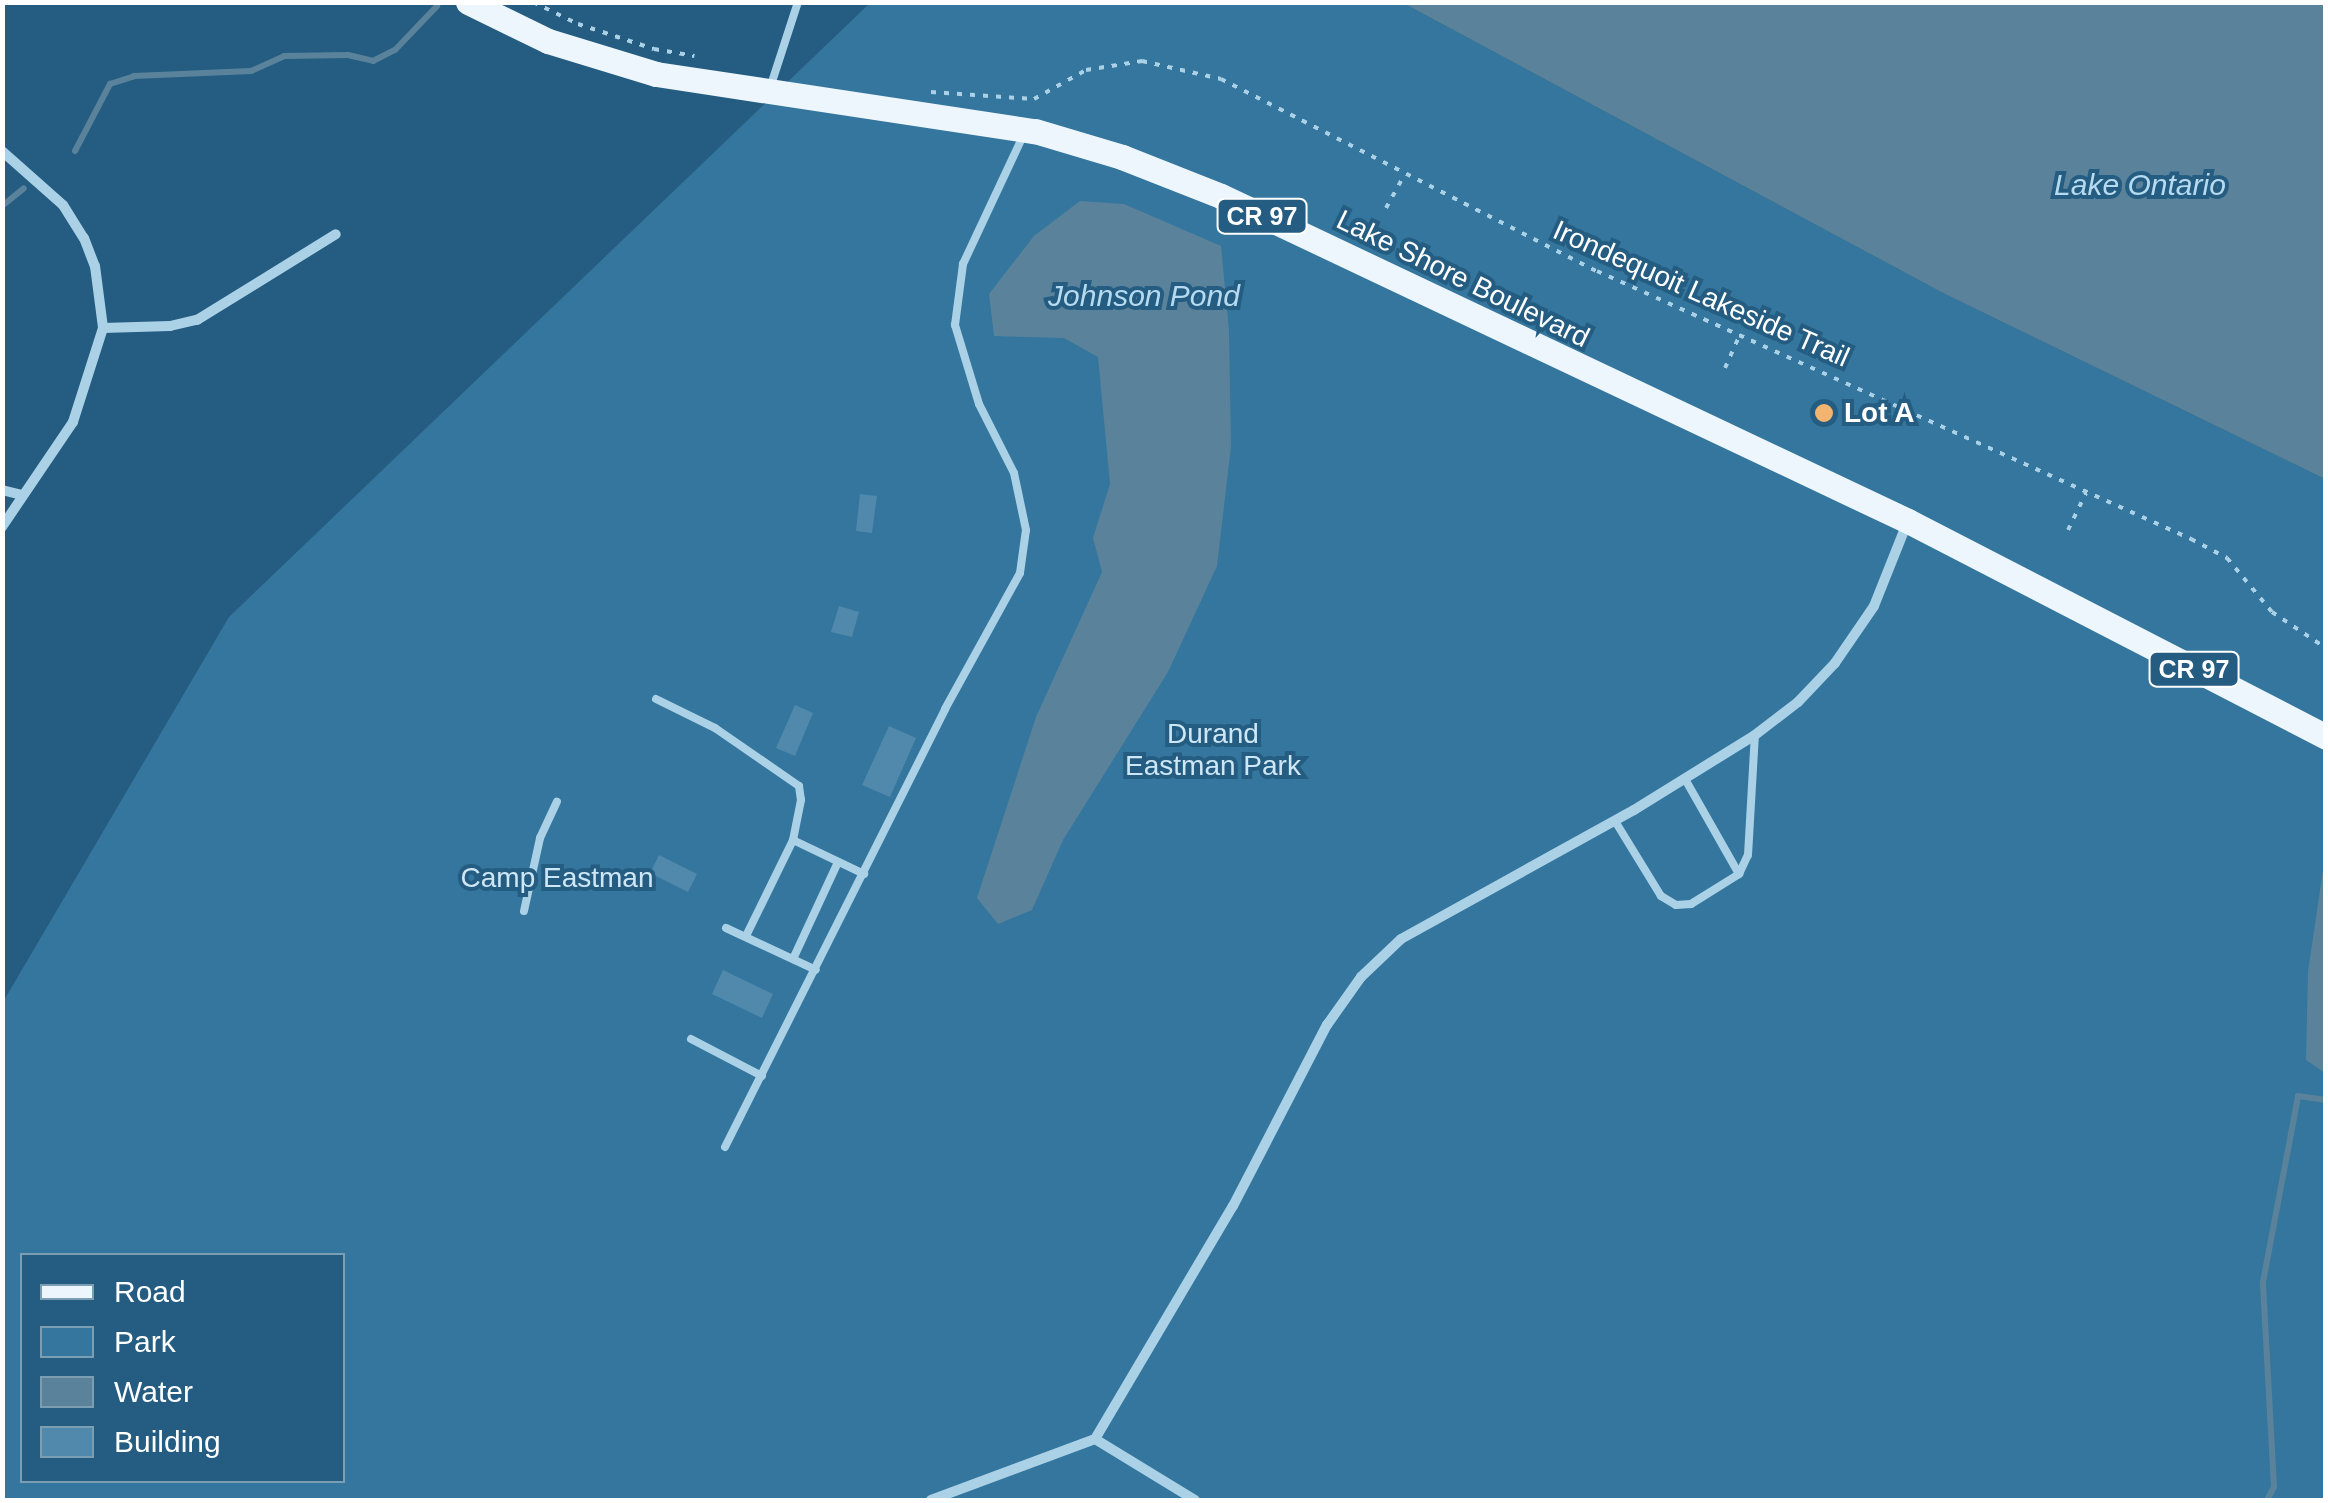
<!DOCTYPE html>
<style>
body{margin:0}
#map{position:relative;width:2328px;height:1503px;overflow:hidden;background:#245d81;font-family:Helvetica,sans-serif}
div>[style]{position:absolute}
.green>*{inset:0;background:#34769d}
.water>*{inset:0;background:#5a839b}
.stream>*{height:6px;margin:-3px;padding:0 3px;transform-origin:3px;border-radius:3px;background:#5a839b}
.building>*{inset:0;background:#5089ac}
.path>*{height:4px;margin-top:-2px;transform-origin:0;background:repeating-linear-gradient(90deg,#abd1e7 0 5px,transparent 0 13px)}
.lane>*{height:8px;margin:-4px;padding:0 4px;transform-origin:4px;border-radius:4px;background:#abd1e7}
.street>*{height:10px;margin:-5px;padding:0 5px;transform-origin:5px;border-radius:5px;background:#abd1e7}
.primary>*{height:25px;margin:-12.5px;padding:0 12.5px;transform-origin:12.5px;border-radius:12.5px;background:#edf6fd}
.dots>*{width:28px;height:28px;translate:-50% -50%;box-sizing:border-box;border:5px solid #245d81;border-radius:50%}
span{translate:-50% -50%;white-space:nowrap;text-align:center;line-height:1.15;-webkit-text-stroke:8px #245d81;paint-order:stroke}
.shield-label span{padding:2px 8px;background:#245d81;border:2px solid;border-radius:8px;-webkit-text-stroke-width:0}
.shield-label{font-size:25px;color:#fff;font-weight:700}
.street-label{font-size:28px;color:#fff}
.poi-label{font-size:28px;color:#fff;font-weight:700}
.left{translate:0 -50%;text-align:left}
.park-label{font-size:28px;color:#cee7f6}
.water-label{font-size:30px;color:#b6daef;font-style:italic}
.frame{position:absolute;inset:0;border:5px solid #fff;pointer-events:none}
.legend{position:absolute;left:20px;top:1253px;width:325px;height:230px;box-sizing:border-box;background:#245d81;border:2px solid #7c9eb3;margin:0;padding:12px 18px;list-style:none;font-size:30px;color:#fff}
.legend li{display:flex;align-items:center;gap:20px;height:50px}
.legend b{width:50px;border:2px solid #7c9eb3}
</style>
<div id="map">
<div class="green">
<i style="clip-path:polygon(evenodd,870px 3px,1403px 3px,1943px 293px,2325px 479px,2325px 1500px,3px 1500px,3px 1002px,229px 617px,870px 3px,22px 1256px,342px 1256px,342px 1480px,22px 1480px,22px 1256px)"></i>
</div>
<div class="water">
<i style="clip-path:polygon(1403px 3px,2325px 3px,2325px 479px,1943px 293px)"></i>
<i style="clip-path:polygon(1080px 201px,1124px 204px,1221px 246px,1229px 331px,1231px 446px,1217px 566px,1168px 672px,1063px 840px,1032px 910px,998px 924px,977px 898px,1036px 717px,1102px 572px,1093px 538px,1110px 484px,1098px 357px,1064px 338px,994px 336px,989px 294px,1034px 236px)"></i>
<i style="clip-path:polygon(2325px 856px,2326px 1073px,2325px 1073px,2306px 1060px,2308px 972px)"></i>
</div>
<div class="stream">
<i style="left:75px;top:151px;width:76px;rotate:-62.4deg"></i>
<i style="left:110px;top:84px;width:25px;rotate:-18deg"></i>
<i style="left:134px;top:76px;width:117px;rotate:-2.4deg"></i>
<i style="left:251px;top:71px;width:36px;rotate:-24deg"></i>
<i style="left:284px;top:56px;width:64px;rotate:-0.9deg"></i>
<i style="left:348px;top:55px;width:26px;rotate:13deg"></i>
<i style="left:373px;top:61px;width:25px;rotate:-27deg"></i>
<i style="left:395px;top:50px;width:61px;rotate:-46.3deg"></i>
<i style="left:2px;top:206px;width:28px;rotate:-39deg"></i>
<i style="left:2267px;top:1500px;width:15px;rotate:-62deg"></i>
<i style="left:2274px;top:1487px;width:205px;rotate:-93.1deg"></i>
<i style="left:2263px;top:1282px;width:189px;rotate:-79.3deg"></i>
<i style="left:2298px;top:1096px;width:28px;rotate:8deg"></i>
</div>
<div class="building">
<i style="clip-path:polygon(860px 494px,877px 496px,872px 533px,856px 531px)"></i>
<i style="clip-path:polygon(839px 606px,859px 612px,852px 637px,831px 632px)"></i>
<i style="clip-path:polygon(795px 705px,813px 713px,795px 756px,776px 748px)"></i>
<i style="clip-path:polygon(889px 726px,916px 738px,890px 797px,862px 785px)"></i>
<i style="clip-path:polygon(659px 855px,697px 874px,688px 892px,650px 873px)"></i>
<i style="clip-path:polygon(723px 970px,773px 994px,762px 1018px,712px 994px)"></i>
</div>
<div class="path">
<i style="left:533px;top:2px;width:50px;rotate:26.1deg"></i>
<i style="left:578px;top:24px;width:80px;rotate:18.2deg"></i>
<i style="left:654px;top:49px;width:41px;rotate:9.9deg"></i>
<i style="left:931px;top:92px;width:103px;rotate:3.9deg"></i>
<i style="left:1034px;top:99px;width:60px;rotate:-29.1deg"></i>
<i style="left:1086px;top:70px;width:57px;rotate:-9.1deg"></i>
<i style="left:1142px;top:61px;width:81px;rotate:12.8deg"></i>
<i style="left:1221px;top:79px;width:422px;rotate:27.1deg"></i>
<i style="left:1597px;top:271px;width:652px;rotate:24.28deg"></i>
<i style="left:2191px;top:539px;width:41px;rotate:27.8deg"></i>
<i style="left:2227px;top:558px;width:70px;rotate:50.2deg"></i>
<i style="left:2272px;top:612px;width:65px;rotate:33.7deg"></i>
<i style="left:1386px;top:208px;width:35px;rotate:-61deg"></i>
<i style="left:1725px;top:368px;width:35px;rotate:-66deg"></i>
<i style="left:2068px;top:530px;width:41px;rotate:-64.1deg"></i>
</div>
<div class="lane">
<i style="left:770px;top:88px;width:90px;rotate:-72deg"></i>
<i style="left:656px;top:699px;width:66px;rotate:26.2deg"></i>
<i style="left:715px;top:728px;width:102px;rotate:34.6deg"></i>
<i style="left:799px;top:786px;width:14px;rotate:82deg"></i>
<i style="left:801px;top:800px;width:41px;rotate:101.3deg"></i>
<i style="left:1685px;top:779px;width:109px;rotate:60.4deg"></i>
<i style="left:1615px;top:821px;width:88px;rotate:58.5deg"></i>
<i style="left:1661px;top:896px;width:17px;rotate:31deg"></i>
<i style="left:1676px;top:905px;width:15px;rotate:-4deg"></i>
<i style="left:1691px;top:904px;width:57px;rotate:-32deg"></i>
<i style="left:1739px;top:874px;width:21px;rotate:-65deg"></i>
<i style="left:1748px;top:855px;width:120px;rotate:-86.7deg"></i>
<i style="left:524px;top:911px;width:75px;rotate:-77.6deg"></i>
<i style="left:540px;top:838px;width:40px;rotate:-65deg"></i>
<i style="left:726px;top:928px;width:99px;rotate:25deg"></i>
<i style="left:746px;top:936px;width:107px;rotate:-63.9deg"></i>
<i style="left:793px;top:840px;width:79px;rotate:25.6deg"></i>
<i style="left:793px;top:959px;width:107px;rotate:-65.1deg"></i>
<i style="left:691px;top:1039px;width:80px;rotate:27.5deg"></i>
<i style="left:725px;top:1147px;width:490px;rotate:-63.3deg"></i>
<i style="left:945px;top:709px;width:155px;rotate:-61.1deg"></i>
<i style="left:1020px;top:573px;width:43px;rotate:-82.1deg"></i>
<i style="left:1026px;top:530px;width:58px;rotate:-101.9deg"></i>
<i style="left:1014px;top:473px;width:77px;rotate:-116.9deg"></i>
<i style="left:979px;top:404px;width:83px;rotate:-106.9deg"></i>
<i style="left:955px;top:325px;width:62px;rotate:-82.5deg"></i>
<i style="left:963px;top:264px;width:144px;rotate:-64.9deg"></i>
</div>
<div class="street">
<i style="left:2px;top:151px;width:81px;rotate:41.5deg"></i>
<i style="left:63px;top:205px;width:39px;rotate:58deg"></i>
<i style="left:84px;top:238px;width:30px;rotate:69deg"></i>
<i style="left:95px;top:266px;width:63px;rotate:82.6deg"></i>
<i style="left:103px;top:328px;width:99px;rotate:107.7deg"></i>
<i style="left:73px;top:422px;width:127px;rotate:124.1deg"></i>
<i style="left:103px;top:328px;width:67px;rotate:-1.7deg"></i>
<i style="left:170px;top:326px;width:28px;rotate:-13deg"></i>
<i style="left:197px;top:320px;width:163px;rotate:-31.7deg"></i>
<i style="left:2px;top:490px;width:21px;rotate:14deg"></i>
<i style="left:1095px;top:1439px;width:117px;rotate:31.4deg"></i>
<i style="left:931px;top:1500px;width:175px;rotate:-20.4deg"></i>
<i style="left:1095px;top:1439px;width:271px;rotate:-59.4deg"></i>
<i style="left:1233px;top:1206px;width:204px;rotate:-62.6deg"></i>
<i style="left:1327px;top:1025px;width:59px;rotate:-54.7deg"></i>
<i style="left:1361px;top:977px;width:55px;rotate:-43.5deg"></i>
<i style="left:1401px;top:939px;width:266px;rotate:-29deg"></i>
<i style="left:1634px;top:810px;width:142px;rotate:-31.8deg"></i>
<i style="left:1755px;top:735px;width:54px;rotate:-37.5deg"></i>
<i style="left:1798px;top:702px;width:54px;rotate:-46.5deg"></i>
<i style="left:1835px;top:663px;width:69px;rotate:-55.6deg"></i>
<i style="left:1874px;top:606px;width:89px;rotate:-68.3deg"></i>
</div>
<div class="primary">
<i style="left:468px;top:2px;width:89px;rotate:26deg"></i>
<i style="left:548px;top:41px;width:113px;rotate:17deg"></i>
<i style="left:656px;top:74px;width:383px;rotate:8.6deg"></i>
<i style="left:1035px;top:131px;width:91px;rotate:16.6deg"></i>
<i style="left:1122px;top:157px;width:106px;rotate:21.5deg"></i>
<i style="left:1221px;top:196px;width:760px;rotate:25.32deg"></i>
<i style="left:1908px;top:521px;width:471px;rotate:27.3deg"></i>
</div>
<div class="dots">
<i style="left:1824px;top:413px;background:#f2b46e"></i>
</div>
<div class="shield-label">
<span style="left:1262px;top:216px">CR 97</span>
<span style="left:2194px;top:669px">CR 97</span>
</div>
<div class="street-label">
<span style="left:1463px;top:279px;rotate:26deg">Lake Shore Boulevard</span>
<span style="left:1701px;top:294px;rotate:24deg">Irondequoit Lakeside Trail</span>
</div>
<div class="poi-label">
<span class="left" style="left:1844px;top:413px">Lot A</span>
</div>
<div class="park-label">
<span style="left:1213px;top:750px">Durand<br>Eastman Park</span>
<span style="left:557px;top:878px">Camp Eastman</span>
</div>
<div class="water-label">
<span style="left:2140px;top:185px">Lake Ontario</span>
<span style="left:1144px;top:296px">Johnson Pond</span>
</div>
<div class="frame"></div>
<ul class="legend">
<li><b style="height:12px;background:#edf6fd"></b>Road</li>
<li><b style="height:28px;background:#34769d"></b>Park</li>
<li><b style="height:28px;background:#5a839b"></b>Water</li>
<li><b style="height:28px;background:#5089ac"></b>Building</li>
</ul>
</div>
